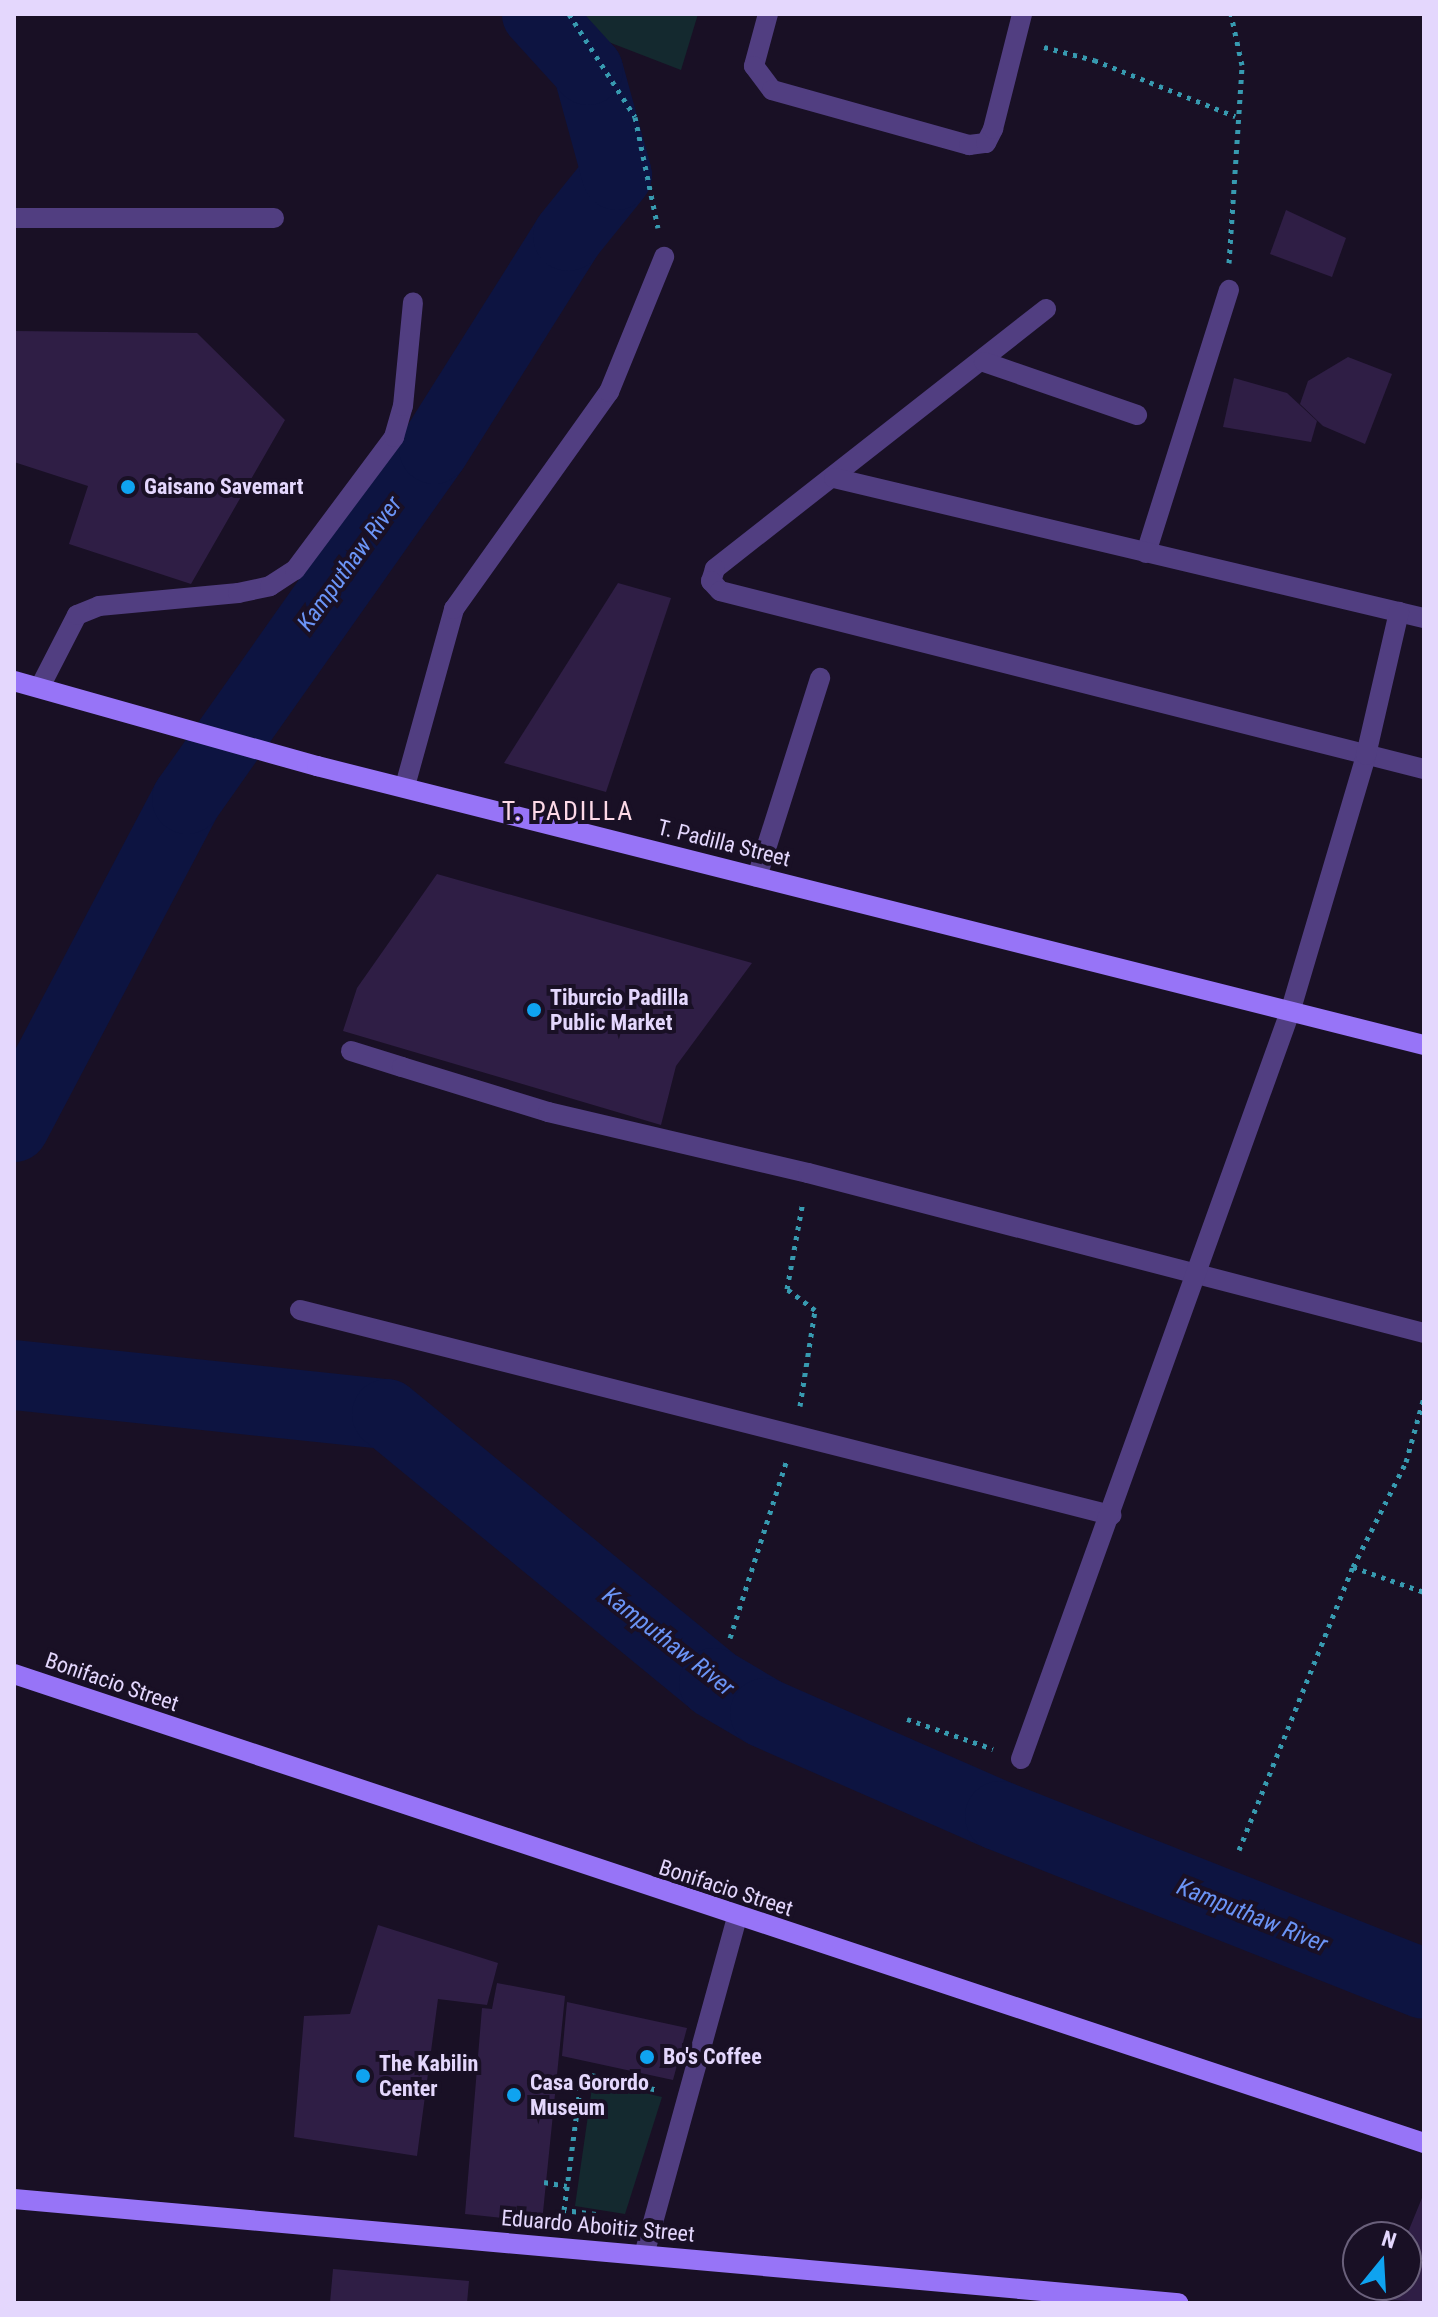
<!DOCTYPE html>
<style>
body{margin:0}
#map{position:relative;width:1438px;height:2317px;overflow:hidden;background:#191025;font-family:"Roboto Condensed",sans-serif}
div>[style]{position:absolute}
.green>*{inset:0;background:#14292f}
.river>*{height:70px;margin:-35px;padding:0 35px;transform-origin:35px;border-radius:35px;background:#0d1441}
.building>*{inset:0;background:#2f1e45}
.path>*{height:5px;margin-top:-2.5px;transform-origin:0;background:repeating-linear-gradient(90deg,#379ab0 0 4px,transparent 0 10px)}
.lane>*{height:20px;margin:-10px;padding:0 10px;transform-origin:10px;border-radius:10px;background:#513e81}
.street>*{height:20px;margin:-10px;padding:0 10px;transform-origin:10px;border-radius:10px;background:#513e81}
.secondary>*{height:20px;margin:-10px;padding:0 10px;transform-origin:10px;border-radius:10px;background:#9774f7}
.dots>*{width:22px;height:22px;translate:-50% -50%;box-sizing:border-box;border:4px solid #191025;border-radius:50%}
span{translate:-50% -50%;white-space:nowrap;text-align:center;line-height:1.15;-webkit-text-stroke:8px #191025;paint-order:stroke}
.poi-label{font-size:22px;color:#e4d7fd;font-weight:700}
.left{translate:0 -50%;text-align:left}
.street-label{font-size:22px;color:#e4d7fd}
.water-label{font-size:24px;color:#6b94f6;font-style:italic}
.quarter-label{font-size:26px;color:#fdd9e7;letter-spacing:2px}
.frame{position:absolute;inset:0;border:16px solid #e4d7fd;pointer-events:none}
.north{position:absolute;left:1342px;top:2221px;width:80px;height:80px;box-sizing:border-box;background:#191025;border:2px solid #6a607b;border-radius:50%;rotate:18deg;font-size:22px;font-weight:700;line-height:32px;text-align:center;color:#e4d7fd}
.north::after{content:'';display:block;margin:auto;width:28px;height:36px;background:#0fa3f0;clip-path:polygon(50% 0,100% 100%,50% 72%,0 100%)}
</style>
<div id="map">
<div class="green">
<i style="clip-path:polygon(563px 14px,698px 14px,681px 70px,593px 36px)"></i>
<i style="clip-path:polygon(593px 2081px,662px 2097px,625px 2214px,575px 2206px)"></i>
</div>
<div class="river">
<i style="left:14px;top:1127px;width:371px;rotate:-62.2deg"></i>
<i style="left:187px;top:799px;width:428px;rotate:-54.8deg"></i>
<i style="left:434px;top:449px;width:252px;rotate:-57.8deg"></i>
<i style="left:568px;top:236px;width:78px;rotate:-51.2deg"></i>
<i style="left:617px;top:175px;width:109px;rotate:-105.4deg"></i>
<i style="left:588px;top:70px;width:76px;rotate:-132.3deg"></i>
<i style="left:14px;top:1375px;width:375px;rotate:6deg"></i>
<i style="left:387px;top:1414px;width:423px;rotate:39.4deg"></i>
<i style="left:714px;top:1683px;width:59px;rotate:30.5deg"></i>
<i style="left:765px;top:1713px;width:257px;rotate:23.7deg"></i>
<i style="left:1000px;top:1816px;width:456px;rotate:21.6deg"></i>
</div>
<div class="building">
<i style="clip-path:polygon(1286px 210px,1346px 238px,1332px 277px,1270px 254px)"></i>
<i style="clip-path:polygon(14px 331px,197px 333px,285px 420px,191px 584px,69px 544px,88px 486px,14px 462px)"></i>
<i style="clip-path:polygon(1348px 357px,1392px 374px,1365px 444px,1323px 426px,1300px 404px,1308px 381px)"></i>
<i style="clip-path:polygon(1234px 378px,1287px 393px,1317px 421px,1311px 442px,1223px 427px)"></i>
<i style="clip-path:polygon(618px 583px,671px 598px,606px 792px,504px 763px)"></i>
<i style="clip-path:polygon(437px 874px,752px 963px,676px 1066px,661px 1125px,343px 1031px,357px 988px)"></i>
<i style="clip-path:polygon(378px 1925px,498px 1963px,487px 2005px,438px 1999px,417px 2156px,294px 2137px,304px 2016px,350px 2014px)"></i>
<i style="clip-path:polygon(497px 1983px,565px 1996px,542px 2222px,465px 2214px,482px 2008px,492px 2009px)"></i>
<i style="clip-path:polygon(567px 2002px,687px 2028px,673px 2080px,562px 2056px)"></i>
<i style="clip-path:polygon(1424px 2193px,1424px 2302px,1381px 2299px,1387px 2285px,1406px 2285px,1406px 2237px)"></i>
<i style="clip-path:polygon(333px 2269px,469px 2281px,467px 2303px,330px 2303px)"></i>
</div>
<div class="path">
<i style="left:569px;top:14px;width:122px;rotate:57.3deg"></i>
<i style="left:635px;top:117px;width:113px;rotate:78.3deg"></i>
<i style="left:1044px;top:47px;width:52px;rotate:14.6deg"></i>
<i style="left:1094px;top:60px;width:152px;rotate:21.7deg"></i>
<i style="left:1229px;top:263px;width:198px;rotate:-86.2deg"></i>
<i style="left:1242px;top:65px;width:52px;rotate:-102.2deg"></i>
<i style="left:800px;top:1406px;width:97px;rotate:-81.1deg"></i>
<i style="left:815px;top:1310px;width:35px;rotate:-143deg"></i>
<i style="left:787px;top:1289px;width:89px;rotate:-79.7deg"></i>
<i style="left:1353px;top:1567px;width:75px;rotate:19.4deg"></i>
<i style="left:730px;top:1638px;width:185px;rotate:-72.3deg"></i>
<i style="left:907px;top:1719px;width:91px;rotate:19.2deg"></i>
<i style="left:1239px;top:1850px;width:305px;rotate:-68.1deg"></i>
<i style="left:1353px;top:1567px;width:118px;rotate:-63.2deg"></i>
<i style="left:1406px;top:1462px;width:67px;rotate:-74.5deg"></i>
<i style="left:544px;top:2182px;width:23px;rotate:10deg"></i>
<i style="left:594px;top:2221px;width:7px;rotate:-74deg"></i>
<i style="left:596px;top:2214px;width:32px;rotate:-173deg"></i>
<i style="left:564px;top:2210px;width:138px;rotate:-82.5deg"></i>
<i style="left:582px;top:2073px;width:78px;rotate:12.6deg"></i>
</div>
<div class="lane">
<i style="left:1146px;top:553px;width:276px;rotate:-72.5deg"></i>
<i style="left:40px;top:687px;width:81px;rotate:-62.8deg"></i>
<i style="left:77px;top:615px;width:24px;rotate:-22deg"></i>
<i style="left:99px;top:606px;width:140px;rotate:-5.3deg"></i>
<i style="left:238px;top:593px;width:33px;rotate:-12deg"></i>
<i style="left:270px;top:586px;width:30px;rotate:-33deg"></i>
<i style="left:295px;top:570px;width:166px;rotate:-53.3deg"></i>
<i style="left:394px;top:437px;width:32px;rotate:-74deg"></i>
<i style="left:403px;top:406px;width:104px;rotate:-84.5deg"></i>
<i style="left:405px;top:786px;width:184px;rotate:-74.5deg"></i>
<i style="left:454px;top:609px;width:267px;rotate:-54.5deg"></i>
<i style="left:609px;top:392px;width:146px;rotate:-67.8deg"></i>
<i style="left:757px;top:877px;width:209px;rotate:-72.4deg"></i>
<i style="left:351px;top:1051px;width:53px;rotate:17.4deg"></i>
</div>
<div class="street">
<i style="left:768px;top:14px;width:54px;rotate:105.1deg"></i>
<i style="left:754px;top:66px;width:30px;rotate:53deg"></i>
<i style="left:772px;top:90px;width:205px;rotate:15.6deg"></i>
<i style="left:969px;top:145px;width:17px;rotate:-7deg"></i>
<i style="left:986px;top:143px;width:16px;rotate:-63deg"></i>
<i style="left:993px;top:129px;width:119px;rotate:-75.8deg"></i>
<i style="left:14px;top:218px;width:260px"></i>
<i style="left:1046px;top:309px;width:421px;rotate:141.9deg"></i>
<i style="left:715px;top:569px;width:13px;rotate:108deg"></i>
<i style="left:711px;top:581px;width:13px;rotate:48deg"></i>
<i style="left:720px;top:591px;width:726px;rotate:14.19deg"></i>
<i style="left:984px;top:362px;width:162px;rotate:19.1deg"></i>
<i style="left:834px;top:478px;width:606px;rotate:13.35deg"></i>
<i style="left:402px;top:1067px;width:153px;rotate:17.1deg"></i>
<i style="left:548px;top:1112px;width:267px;rotate:13.2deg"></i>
<i style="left:808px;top:1173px;width:636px;rotate:14.56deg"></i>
<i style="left:300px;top:1310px;width:837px;rotate:14.19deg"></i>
<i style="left:1021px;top:1759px;width:797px;rotate:-70.2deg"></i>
<i style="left:1291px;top:1009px;width:265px;rotate:-73.5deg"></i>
<i style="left:1366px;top:755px;width:147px;rotate:-77deg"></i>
<i style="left:644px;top:2255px;width:351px;rotate:-74.6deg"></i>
</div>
<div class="secondary">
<i style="left:14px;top:681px;width:315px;rotate:15.7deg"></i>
<i style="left:317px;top:766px;width:1142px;rotate:14.15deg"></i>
<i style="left:14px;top:1674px;width:1486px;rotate:18.4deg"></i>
<i style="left:14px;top:2199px;width:1169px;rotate:5.11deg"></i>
</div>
<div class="dots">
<i style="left:128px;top:487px;background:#0fa3f0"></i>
<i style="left:534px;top:1010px;background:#0fa3f0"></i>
<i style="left:647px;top:2057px;background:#0fa3f0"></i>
<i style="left:363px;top:2076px;background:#0fa3f0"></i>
<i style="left:514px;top:2095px;background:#0fa3f0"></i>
</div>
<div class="poi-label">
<span class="left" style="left:144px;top:487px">Gaisano Savemart</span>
<span class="left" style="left:550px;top:1010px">Tiburcio Padilla<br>Public Market</span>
<span class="left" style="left:663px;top:2057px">Bo's Coffee</span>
<span class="left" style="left:379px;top:2076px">The Kabilin<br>Center</span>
<span class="left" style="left:530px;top:2095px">Casa Gorordo<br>Museum</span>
</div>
<div class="street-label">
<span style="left:724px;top:843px;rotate:14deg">T. Padilla Street</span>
<span style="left:112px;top:1682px;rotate:19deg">Bonifacio Street</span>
<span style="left:726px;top:1888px;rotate:18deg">Bonifacio Street</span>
<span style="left:598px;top:2226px;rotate:5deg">Eduardo Aboitiz Street</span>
</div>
<div class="water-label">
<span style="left:350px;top:564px;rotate:-54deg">Kamputhaw River</span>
<span style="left:668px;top:1642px;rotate:38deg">Kamputhaw River</span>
<span style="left:1252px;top:1916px;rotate:22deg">Kamputhaw River</span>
</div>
<div class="quarter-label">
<span style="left:568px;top:812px">T. PADILLA</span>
</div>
<div class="frame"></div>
<div class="north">N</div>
</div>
